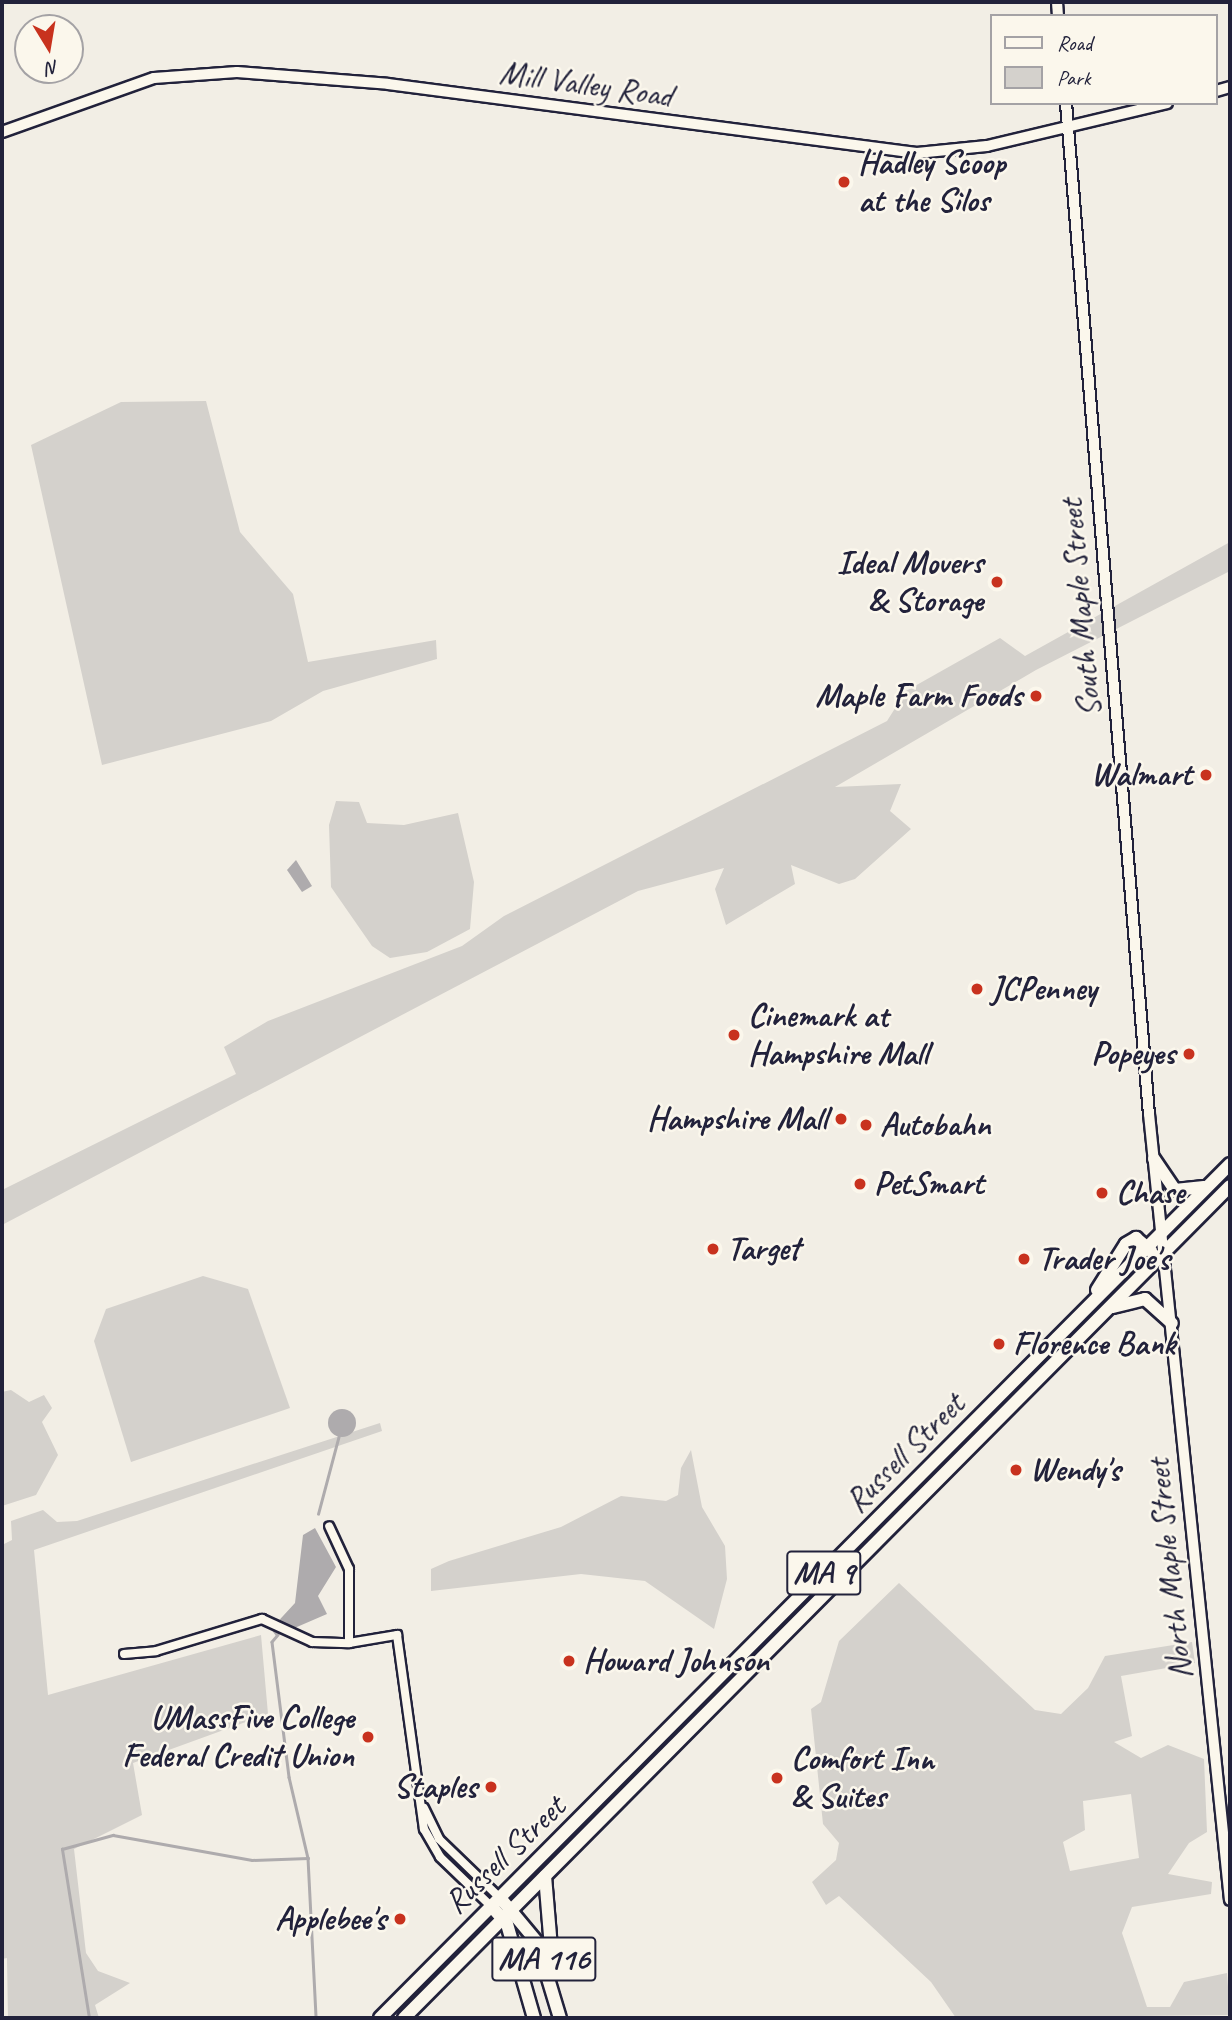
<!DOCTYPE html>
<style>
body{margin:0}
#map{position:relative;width:1232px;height:2020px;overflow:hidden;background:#f2eee5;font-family:Caveat,sans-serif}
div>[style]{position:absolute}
.green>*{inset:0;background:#d4d1cc}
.water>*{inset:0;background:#aeabad}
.round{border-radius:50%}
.stream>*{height:2.5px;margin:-1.25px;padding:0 1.25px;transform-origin:1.25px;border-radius:1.25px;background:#aeabad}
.roads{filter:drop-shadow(2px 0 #22223b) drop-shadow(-2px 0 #22223b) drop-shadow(0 2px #22223b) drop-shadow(0 -2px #22223b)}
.minor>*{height:8px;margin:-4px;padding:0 4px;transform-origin:4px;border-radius:4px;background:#fbf7ec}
.tertiary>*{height:10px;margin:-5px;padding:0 5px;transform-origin:5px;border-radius:5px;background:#fbf7ec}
.secondary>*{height:10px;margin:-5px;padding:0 5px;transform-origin:5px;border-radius:5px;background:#fbf7ec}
.primary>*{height:12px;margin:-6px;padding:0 6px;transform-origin:6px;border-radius:6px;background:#fbf7ec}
.trunk>*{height:12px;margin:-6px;padding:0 6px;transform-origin:6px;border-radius:6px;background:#fbf7ec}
.dots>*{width:19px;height:19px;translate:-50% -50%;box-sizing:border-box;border:4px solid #fbf7ec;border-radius:50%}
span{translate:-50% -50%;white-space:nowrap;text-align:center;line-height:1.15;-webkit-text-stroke:5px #fbf7ec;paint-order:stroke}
.shield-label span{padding:2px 5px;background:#fbf7ec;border:2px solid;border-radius:5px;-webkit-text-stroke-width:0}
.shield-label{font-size:32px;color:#22223b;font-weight:700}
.street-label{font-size:33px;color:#22223b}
.poi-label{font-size:33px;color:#22223b;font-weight:700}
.left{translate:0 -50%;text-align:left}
.right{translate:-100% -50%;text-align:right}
.frame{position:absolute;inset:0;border:4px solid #22223b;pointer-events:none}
.legend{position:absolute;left:990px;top:14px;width:228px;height:91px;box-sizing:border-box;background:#fbf7ec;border:2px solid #a4a2a5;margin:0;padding:9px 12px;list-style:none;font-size:21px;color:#22223b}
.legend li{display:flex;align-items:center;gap:14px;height:35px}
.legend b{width:35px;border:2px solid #a4a2a5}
.north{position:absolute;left:14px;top:14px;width:70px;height:70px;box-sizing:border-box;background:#fbf7ec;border:2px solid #a4a2a5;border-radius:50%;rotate:169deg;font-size:19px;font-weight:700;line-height:28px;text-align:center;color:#22223b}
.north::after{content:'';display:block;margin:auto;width:24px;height:32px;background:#c8321e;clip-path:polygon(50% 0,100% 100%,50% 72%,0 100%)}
</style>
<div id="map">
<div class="green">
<i style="clip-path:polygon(206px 401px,240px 532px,293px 594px,308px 662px,436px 640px,437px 659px,323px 691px,271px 721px,102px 765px,31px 445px,121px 402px)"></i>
<i style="clip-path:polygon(1230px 542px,1230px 571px,1036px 670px,835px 787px,901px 784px,890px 811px,911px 829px,855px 879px,839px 884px,791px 865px,795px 884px,726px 925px,715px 889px,724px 868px,638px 891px,2px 1225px,2px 1190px,236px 1074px,224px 1047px,268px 1021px,462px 946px,504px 916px,887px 721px,906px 691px,1000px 638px,1025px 656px)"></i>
<i style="clip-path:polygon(336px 801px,359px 802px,367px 823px,404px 825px,458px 813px,474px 882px,470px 929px,427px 952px,390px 958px,372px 946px,331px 887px,329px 825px)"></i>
<i style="clip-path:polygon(203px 1276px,248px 1289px,290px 1408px,131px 1462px,94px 1341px,106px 1309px)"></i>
<i style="clip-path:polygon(11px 1390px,29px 1402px,44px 1395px,52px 1408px,42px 1422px,58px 1455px,36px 1495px,2px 1506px,2px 1392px)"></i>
<i style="clip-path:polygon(380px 1423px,382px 1431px,34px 1550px,48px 1695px,261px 1635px,268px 1714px,133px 1763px,142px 1815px,74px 1849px,86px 1953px,98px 1971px,130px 1983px,95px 2005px,99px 2018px,8px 2018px,7px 1958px,2px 1959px,2px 1545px,12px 1540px,11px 1521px,43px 1510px,57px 1522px,77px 1521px)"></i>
<i style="clip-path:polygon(691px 1450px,702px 1507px,725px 1546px,727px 1579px,714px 1629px,645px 1581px,581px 1574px,431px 1591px,431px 1569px,449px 1561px,561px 1527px,621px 1496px,666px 1501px,678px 1495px,681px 1468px)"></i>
<i style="clip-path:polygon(evenodd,899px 1583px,1035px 1710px,1061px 1714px,1088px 1688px,1105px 1656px,1192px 1642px,1195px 1663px,1121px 1676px,1132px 1736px,1114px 1742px,1141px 1758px,1168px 1745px,1204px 1759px,1207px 1832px,1189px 1843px,1168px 1874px,1212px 1882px,1211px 1894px,1132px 1907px,1122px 1933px,1147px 2007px,1170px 2007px,1184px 1982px,1227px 1973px,1230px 2015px,956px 2018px,931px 1982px,839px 1896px,826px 1905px,812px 1882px,836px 1860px,839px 1843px,823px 1824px,811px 1709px,821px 1702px,839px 1641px,899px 1583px,1131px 1794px,1139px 1858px,1070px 1871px,1063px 1842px,1085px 1830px,1083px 1801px,1131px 1794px)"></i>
</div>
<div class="water">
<i style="clip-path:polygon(296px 860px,312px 886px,302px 892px,287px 870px)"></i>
<i class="round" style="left:328px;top:1409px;width:28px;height:28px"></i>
<i style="clip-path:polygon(315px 1528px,336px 1567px,318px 1596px,327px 1614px,276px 1636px,271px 1629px,295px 1603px,303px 1535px)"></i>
</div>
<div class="stream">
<i style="left:318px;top:1514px;width:82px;rotate:-75.1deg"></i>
<i style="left:278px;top:1635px;width:9px;rotate:131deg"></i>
<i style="left:272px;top:1642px;width:136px;rotate:82.8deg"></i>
<i style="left:289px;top:1777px;width:83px;rotate:76.8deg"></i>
<i style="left:308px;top:1858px;width:160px;rotate:87.1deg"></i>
<i style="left:89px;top:2018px;width:171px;rotate:-99.1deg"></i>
<i style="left:62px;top:1849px;width:53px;rotate:-15.4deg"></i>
<i style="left:113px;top:1835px;width:141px;rotate:10.2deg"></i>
<i style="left:252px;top:1860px;width:56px;rotate:-2deg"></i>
</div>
<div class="roads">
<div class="minor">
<i style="left:349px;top:1643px;width:49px;rotate:-9.5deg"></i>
<i style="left:397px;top:1635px;width:196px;rotate:82.1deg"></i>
<i style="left:424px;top:1829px;width:32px;rotate:60deg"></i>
<i style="left:440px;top:1857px;width:74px;rotate:43.9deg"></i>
<i style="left:124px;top:1654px;width:32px;rotate:-5deg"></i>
<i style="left:156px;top:1651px;width:111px;rotate:-16.8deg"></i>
<i style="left:262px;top:1619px;width:55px;rotate:24.7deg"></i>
<i style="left:312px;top:1642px;width:37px;rotate:2deg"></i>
<i style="left:349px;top:1643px;width:74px;rotate:-90deg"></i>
<i style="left:349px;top:1569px;width:47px;rotate:-114.9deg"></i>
<i style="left:424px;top:1808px;width:34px;rotate:64deg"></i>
<i style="left:439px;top:1839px;width:88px;rotate:44.1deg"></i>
</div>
<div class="tertiary">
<i style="left:1216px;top:91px;width:15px;rotate:-16deg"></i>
<i style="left:2px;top:132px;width:161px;rotate:-19.6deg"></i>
<i style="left:154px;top:78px;width:83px;rotate:-4.1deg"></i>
<i style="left:237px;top:72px;width:151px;rotate:4.5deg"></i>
<i style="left:388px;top:84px;width:533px;rotate:7.43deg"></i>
<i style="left:917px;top:153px;width:70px;rotate:-5.7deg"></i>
<i style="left:987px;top:146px;width:185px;rotate:-13.4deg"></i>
</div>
<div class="secondary">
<i style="left:1057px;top:2px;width:14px;rotate:86deg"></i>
<i style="left:1066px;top:103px;width:1014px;rotate:85.31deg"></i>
<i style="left:1149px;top:1114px;width:790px;rotate:84.12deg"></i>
</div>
<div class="primary">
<i style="left:545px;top:1876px;width:95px;rotate:85.2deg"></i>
<i style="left:502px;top:1900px;width:55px;rotate:50.2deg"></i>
<i style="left:537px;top:1942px;width:79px;rotate:73.2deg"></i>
<i style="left:493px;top:1908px;width:21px;rotate:49deg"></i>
<i style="left:507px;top:1924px;width:98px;rotate:74deg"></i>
</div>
<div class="trunk">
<i style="left:1154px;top:1159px;width:37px;rotate:56deg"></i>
<i style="left:1175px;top:1190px;width:29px;rotate:-6deg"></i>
<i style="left:1097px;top:1290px;width:54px;rotate:-57.8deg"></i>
<i style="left:1126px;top:1244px;width:12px;rotate:-31deg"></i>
<i style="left:1136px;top:1238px;width:20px;rotate:41deg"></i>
<i style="left:1113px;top:1307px;width:33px;rotate:-14deg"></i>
<i style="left:1145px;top:1299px;width:36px;rotate:42deg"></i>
<i style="left:380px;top:2018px;width:1205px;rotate:-45.13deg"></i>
<i style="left:404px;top:2018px;width:1172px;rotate:-45.21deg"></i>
</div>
</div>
<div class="dots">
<i style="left:844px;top:182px;background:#c8321e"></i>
<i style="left:997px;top:582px;background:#c8321e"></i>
<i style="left:1036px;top:696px;background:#c8321e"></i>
<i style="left:1206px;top:775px;background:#c8321e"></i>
<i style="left:977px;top:989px;background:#c8321e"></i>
<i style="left:734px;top:1035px;background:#c8321e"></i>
<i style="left:1189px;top:1054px;background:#c8321e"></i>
<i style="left:841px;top:1119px;background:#c8321e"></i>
<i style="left:866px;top:1125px;background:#c8321e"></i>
<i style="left:860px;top:1184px;background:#c8321e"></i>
<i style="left:1102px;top:1193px;background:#c8321e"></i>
<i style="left:713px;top:1249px;background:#c8321e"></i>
<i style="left:1024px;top:1259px;background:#c8321e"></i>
<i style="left:999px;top:1344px;background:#c8321e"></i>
<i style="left:1016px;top:1470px;background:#c8321e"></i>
<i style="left:569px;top:1661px;background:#c8321e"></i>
<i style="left:368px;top:1737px;background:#c8321e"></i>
<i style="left:777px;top:1778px;background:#c8321e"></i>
<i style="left:491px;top:1787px;background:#c8321e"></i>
<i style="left:400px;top:1919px;background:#c8321e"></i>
</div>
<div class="shield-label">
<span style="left:824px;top:1573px">MA 9</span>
<span style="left:544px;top:1959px">MA 116</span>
</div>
<div class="street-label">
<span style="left:586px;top:85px;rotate:8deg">Mill Valley Road</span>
<span style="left:1081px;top:608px;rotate:-95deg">South Maple Street</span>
<span style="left:905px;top:1453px;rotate:-45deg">Russell Street</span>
<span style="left:1170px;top:1569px;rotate:-96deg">North Maple Street</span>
<span style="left:505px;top:1855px;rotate:-44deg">Russell Street</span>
</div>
<div class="poi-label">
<span class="left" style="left:858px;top:182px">Hadley Scoop<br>at the Silos</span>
<span class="right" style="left:983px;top:582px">Ideal Movers<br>&amp; Storage</span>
<span class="right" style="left:1022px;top:696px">Maple Farm Foods</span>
<span class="right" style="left:1192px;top:775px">Walmart</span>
<span class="left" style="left:991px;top:989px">JCPenney</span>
<span class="left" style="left:748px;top:1035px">Cinemark at<br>Hampshire Mall</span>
<span class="right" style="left:1175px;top:1054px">Popeyes</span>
<span class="right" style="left:827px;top:1119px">Hampshire Mall</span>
<span class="left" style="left:880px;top:1125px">Autobahn</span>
<span class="left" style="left:874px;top:1184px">PetSmart</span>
<span class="left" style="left:1116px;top:1193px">Chase</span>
<span class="left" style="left:727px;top:1249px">Target</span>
<span class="left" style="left:1038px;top:1259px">Trader Joe's</span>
<span class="left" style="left:1013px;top:1344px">Florence Bank</span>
<span class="left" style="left:1030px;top:1470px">Wendy's</span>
<span class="left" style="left:583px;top:1661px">Howard Johnson</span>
<span class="right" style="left:354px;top:1737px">UMassFive College<br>Federal Credit Union</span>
<span class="left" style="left:791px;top:1778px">Comfort Inn<br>&amp; Suites</span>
<span class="right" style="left:477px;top:1787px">Staples</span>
<span class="right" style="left:386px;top:1919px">Applebee's</span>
</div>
<div class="frame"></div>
<ul class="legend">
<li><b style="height:9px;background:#fbf7ec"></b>Road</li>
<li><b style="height:19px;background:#d4d1cc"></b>Park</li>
</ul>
<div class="north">N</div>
</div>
